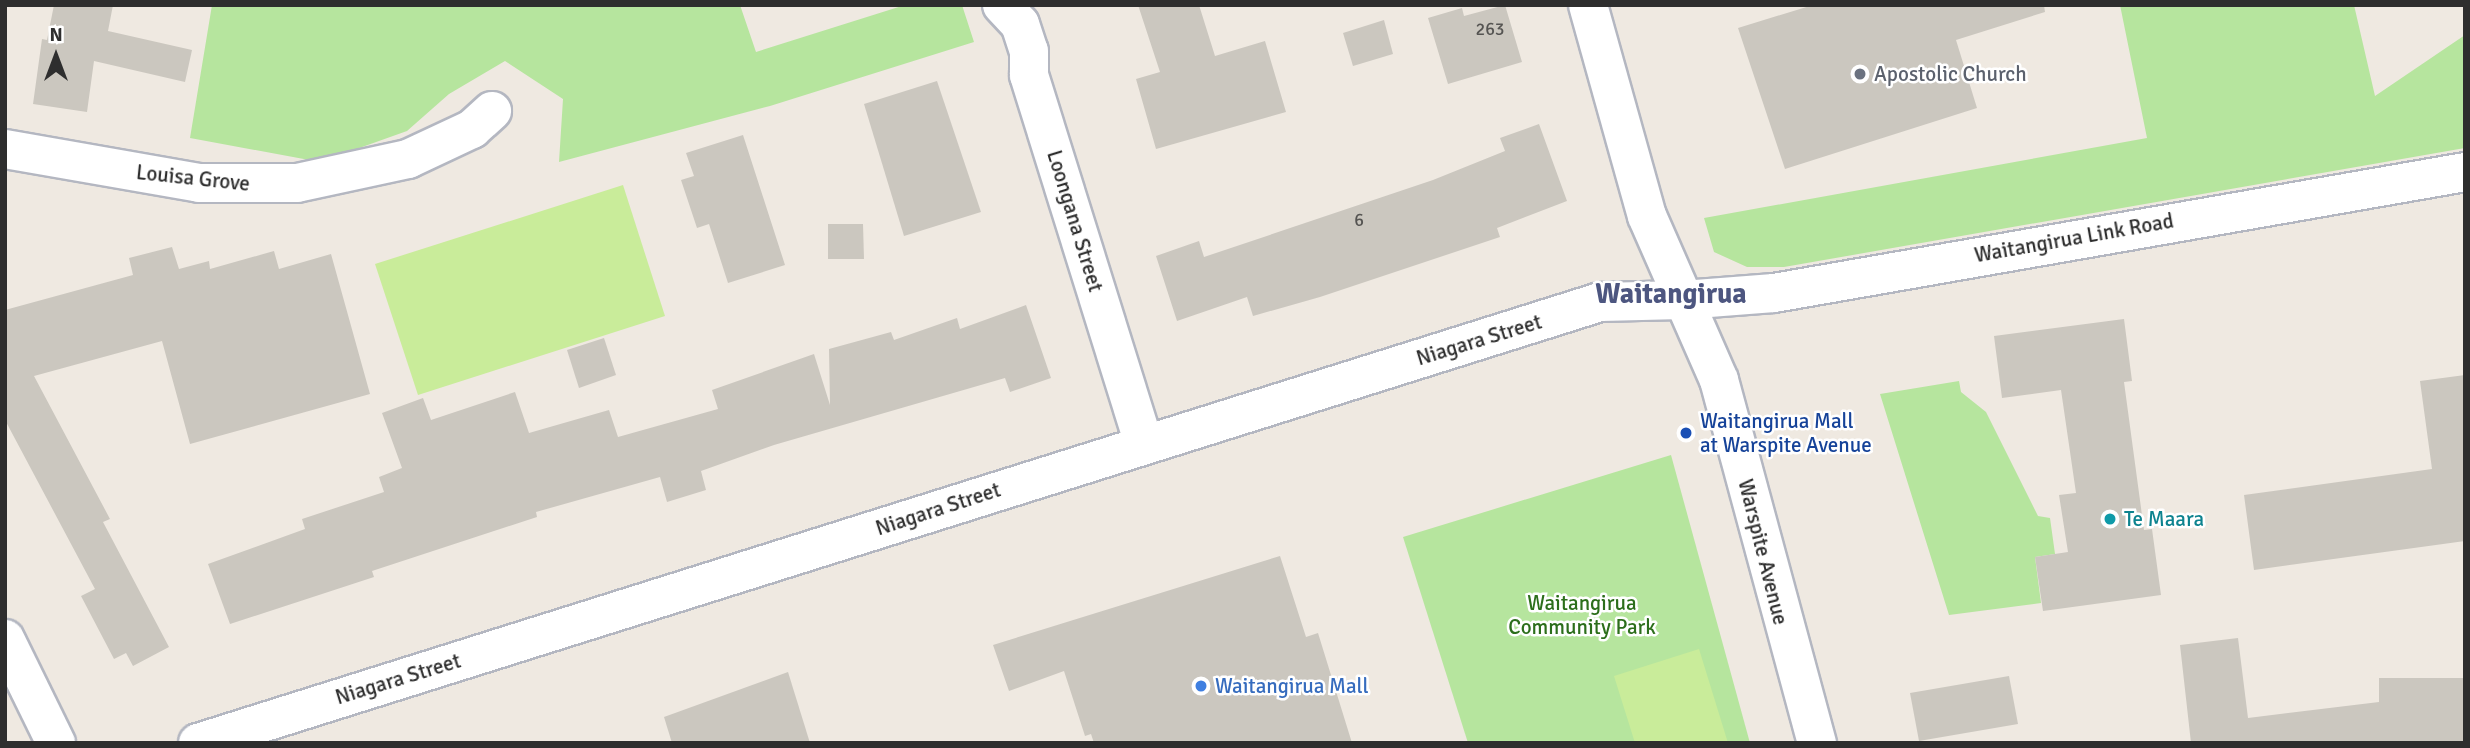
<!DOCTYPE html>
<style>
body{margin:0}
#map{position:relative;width:2470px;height:748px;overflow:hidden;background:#efe9e1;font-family:Signika,sans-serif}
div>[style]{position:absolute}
.green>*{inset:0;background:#b6e59e}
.pitch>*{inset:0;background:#c9ec9a}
.building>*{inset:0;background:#cbc7bf}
.roads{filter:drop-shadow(2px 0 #b4b7c1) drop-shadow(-2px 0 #b4b7c1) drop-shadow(0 2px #b4b7c1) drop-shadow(0 -2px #b4b7c1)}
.minor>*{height:38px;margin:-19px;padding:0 19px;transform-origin:19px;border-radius:19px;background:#fff}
.secondary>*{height:38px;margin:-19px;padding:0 19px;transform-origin:19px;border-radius:19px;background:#fff}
.dots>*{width:19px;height:19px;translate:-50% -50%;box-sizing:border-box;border:4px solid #fff;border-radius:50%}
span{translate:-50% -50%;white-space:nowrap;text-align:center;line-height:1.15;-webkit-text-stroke:5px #fff;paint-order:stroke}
.number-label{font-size:18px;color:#555452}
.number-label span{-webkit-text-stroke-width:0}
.worship-label{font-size:21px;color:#5b616d}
.left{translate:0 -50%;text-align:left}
.street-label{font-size:21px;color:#2e2e2e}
.transit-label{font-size:21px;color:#164399}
.culture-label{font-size:21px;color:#0d838f}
.park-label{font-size:21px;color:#2c6e1b}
.shop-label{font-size:21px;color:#366cbe}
.district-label{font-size:28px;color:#4d5680;font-weight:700}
.frame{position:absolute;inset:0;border:7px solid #2e2e2e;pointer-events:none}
.north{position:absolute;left:21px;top:21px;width:70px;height:70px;-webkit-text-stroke:5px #fff;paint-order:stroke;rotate:0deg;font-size:19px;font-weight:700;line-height:28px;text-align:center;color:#2e2e2e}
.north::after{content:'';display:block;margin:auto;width:24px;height:32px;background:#2e2e2e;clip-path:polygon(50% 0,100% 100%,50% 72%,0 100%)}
</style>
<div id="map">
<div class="green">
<i style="clip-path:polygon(212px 5px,740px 5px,756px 52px,905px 5px,962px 5px,974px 42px,770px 106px,559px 162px,563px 99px,505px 61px,449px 94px,407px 131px,320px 162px,190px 138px)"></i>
<i style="clip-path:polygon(2120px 5px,2354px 5px,2375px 96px,2465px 35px,2465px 148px,1784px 267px,1747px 267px,1714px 252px,1704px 218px,2147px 138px)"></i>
<i style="clip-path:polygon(1959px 381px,1961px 392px,1986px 412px,2038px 516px,2050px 518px,2055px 554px,2035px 557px,2041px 603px,1949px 615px,1880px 394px)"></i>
<i style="clip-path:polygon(1671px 455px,1750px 743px,1468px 743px,1403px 537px)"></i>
</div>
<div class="pitch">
<i style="clip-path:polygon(623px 185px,665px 316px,418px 395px,375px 264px)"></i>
<i style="clip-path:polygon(1699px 649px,1728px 743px,1635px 743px,1614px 676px)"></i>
</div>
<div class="building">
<i style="clip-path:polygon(54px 5px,113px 5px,108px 31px,192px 50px,185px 82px,94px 61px,87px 112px,33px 104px,42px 39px,47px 40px)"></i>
<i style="clip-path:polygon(1138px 5px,1199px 5px,1215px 56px,1265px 41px,1286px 112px,1156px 149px,1136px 79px,1160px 72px)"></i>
<i style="clip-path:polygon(1505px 5px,1522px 62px,1448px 84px,1428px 18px,1462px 8px,1464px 16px)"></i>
<i style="clip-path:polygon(1813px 5px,2044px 5px,2045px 12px,1956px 40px,1977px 108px,1785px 169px,1738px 28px)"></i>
<i style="clip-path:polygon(1384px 20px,1393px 54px,1353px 66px,1343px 33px)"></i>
<i style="clip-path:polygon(937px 81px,981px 212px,904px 236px,864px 104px)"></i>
<i style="clip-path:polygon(1539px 124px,1567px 201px,1497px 228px,1500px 237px,1320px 297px,1253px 316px,1247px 297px,1177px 321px,1156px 256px,1199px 241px,1204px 257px,1433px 180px,1505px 151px,1500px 138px)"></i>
<i style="clip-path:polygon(743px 135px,785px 265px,728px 283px,709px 224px,697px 228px,681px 180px,694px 176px,686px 153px)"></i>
<i style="clip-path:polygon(828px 224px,863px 224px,864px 259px,828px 259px)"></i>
<i style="clip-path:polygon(172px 247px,179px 269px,209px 261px,210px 269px,274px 251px,279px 269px,331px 254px,370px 394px,190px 444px,162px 341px,34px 376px,110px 519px,103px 522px,169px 647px,133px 666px,126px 653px,114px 659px,81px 596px,95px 589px,5px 420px,5px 310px,133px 275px,129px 258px)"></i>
<i style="clip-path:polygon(1026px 305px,1051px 378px,1010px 392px,1005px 378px,774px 445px,701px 471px,706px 490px,667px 502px,660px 477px,536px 512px,537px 517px,372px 571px,374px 577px,230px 624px,208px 564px,305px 529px,302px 519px,384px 492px,379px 477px,402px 468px,382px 413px,423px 398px,431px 420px,515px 392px,529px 433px,609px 410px,618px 437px,718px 409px,712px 390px,814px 354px,830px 405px,829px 349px,891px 332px,894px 340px,957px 318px,960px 329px)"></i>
<i style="clip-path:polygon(2124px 319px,2132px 381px,2124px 382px,2144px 530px,2152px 529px,2161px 595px,2043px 611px,2035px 557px,2068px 552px,2059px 495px,2076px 493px,2061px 390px,2002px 398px,1994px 336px)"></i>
<i style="clip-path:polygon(604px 338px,616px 375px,579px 388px,567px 350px)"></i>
<i style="clip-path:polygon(2465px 375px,2465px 541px,2254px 570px,2244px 495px,2432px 469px,2420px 381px)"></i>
<i style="clip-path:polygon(1280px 556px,1306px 637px,1318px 633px,1352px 743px,1094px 743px,1091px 734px,1085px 736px,1064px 671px,1009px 691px,993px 645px)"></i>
<i style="clip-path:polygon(2238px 638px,2248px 718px,2379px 702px,2379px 678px,2465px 678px,2465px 743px,2191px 743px,2180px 645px)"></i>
<i style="clip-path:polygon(788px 672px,810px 743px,672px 743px,664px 717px)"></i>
<i style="clip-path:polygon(2009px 676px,2018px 724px,1919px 741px,1910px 693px)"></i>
</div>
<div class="roads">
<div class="minor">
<i style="left:1002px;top:5px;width:26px;rotate:47deg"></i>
<i style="left:1020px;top:24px;width:28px;rotate:72deg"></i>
<i style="left:1029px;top:51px;width:24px;rotate:90deg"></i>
<i style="left:1029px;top:75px;width:384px;rotate:72.7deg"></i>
<i style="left:5px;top:149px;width:197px;rotate:9.9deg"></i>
<i style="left:199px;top:183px;width:98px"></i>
<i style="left:297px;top:183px;width:114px;rotate:-12.2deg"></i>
<i style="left:408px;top:159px;width:71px;rotate:-25.1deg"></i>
<i style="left:472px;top:129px;width:27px;rotate:-42deg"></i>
<i style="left:5px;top:639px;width:116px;rotate:63.9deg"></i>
<i style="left:198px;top:743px;width:1470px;rotate:-17.46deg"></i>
<i style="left:1600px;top:302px;width:83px;rotate:-1.4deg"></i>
</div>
<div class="secondary">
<i style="left:1588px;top:5px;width:219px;rotate:74.4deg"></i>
<i style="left:1647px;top:216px;width:179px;rotate:66.3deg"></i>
<i style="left:1719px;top:380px;width:376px;rotate:74.9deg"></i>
<i style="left:1683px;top:300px;width:91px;rotate:-4.4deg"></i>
<i style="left:1774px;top:293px;width:702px;rotate:-9.93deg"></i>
</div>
</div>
<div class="dots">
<i style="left:1860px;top:74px;background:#6b7280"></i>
<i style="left:1686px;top:433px;background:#1a4fb4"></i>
<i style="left:2110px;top:519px;background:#0f9aa8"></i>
<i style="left:1201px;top:686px;background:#3f7fe0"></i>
</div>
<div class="number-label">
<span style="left:1490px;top:29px">263</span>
<span style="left:1359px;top:220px">6</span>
</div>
<div class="worship-label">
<span class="left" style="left:1874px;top:74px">Apostolic Church</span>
</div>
<div class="street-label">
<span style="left:193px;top:178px;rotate:6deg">Louisa Grove</span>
<span style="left:1075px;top:221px;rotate:73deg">Loongana Street</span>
<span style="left:2074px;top:238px;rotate:-10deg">Waitangirua Link Road</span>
<span style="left:1479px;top:340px;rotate:-17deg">Niagara Street</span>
<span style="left:938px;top:509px;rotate:-18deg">Niagara Street</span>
<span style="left:1763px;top:552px;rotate:76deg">Warspite Avenue</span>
<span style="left:398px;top:679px;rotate:-17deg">Niagara Street</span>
</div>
<div class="transit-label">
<span class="left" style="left:1700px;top:433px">Waitangirua Mall<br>at Warspite Avenue</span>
</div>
<div class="culture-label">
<span class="left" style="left:2124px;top:519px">Te Maara</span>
</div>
<div class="park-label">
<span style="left:1582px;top:615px">Waitangirua<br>Community Park</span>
</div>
<div class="shop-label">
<span class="left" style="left:1215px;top:686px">Waitangirua Mall</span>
</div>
<div class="district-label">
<span style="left:1671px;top:294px">Waitangirua</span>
</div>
<div class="frame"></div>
<div class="north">N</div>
</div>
